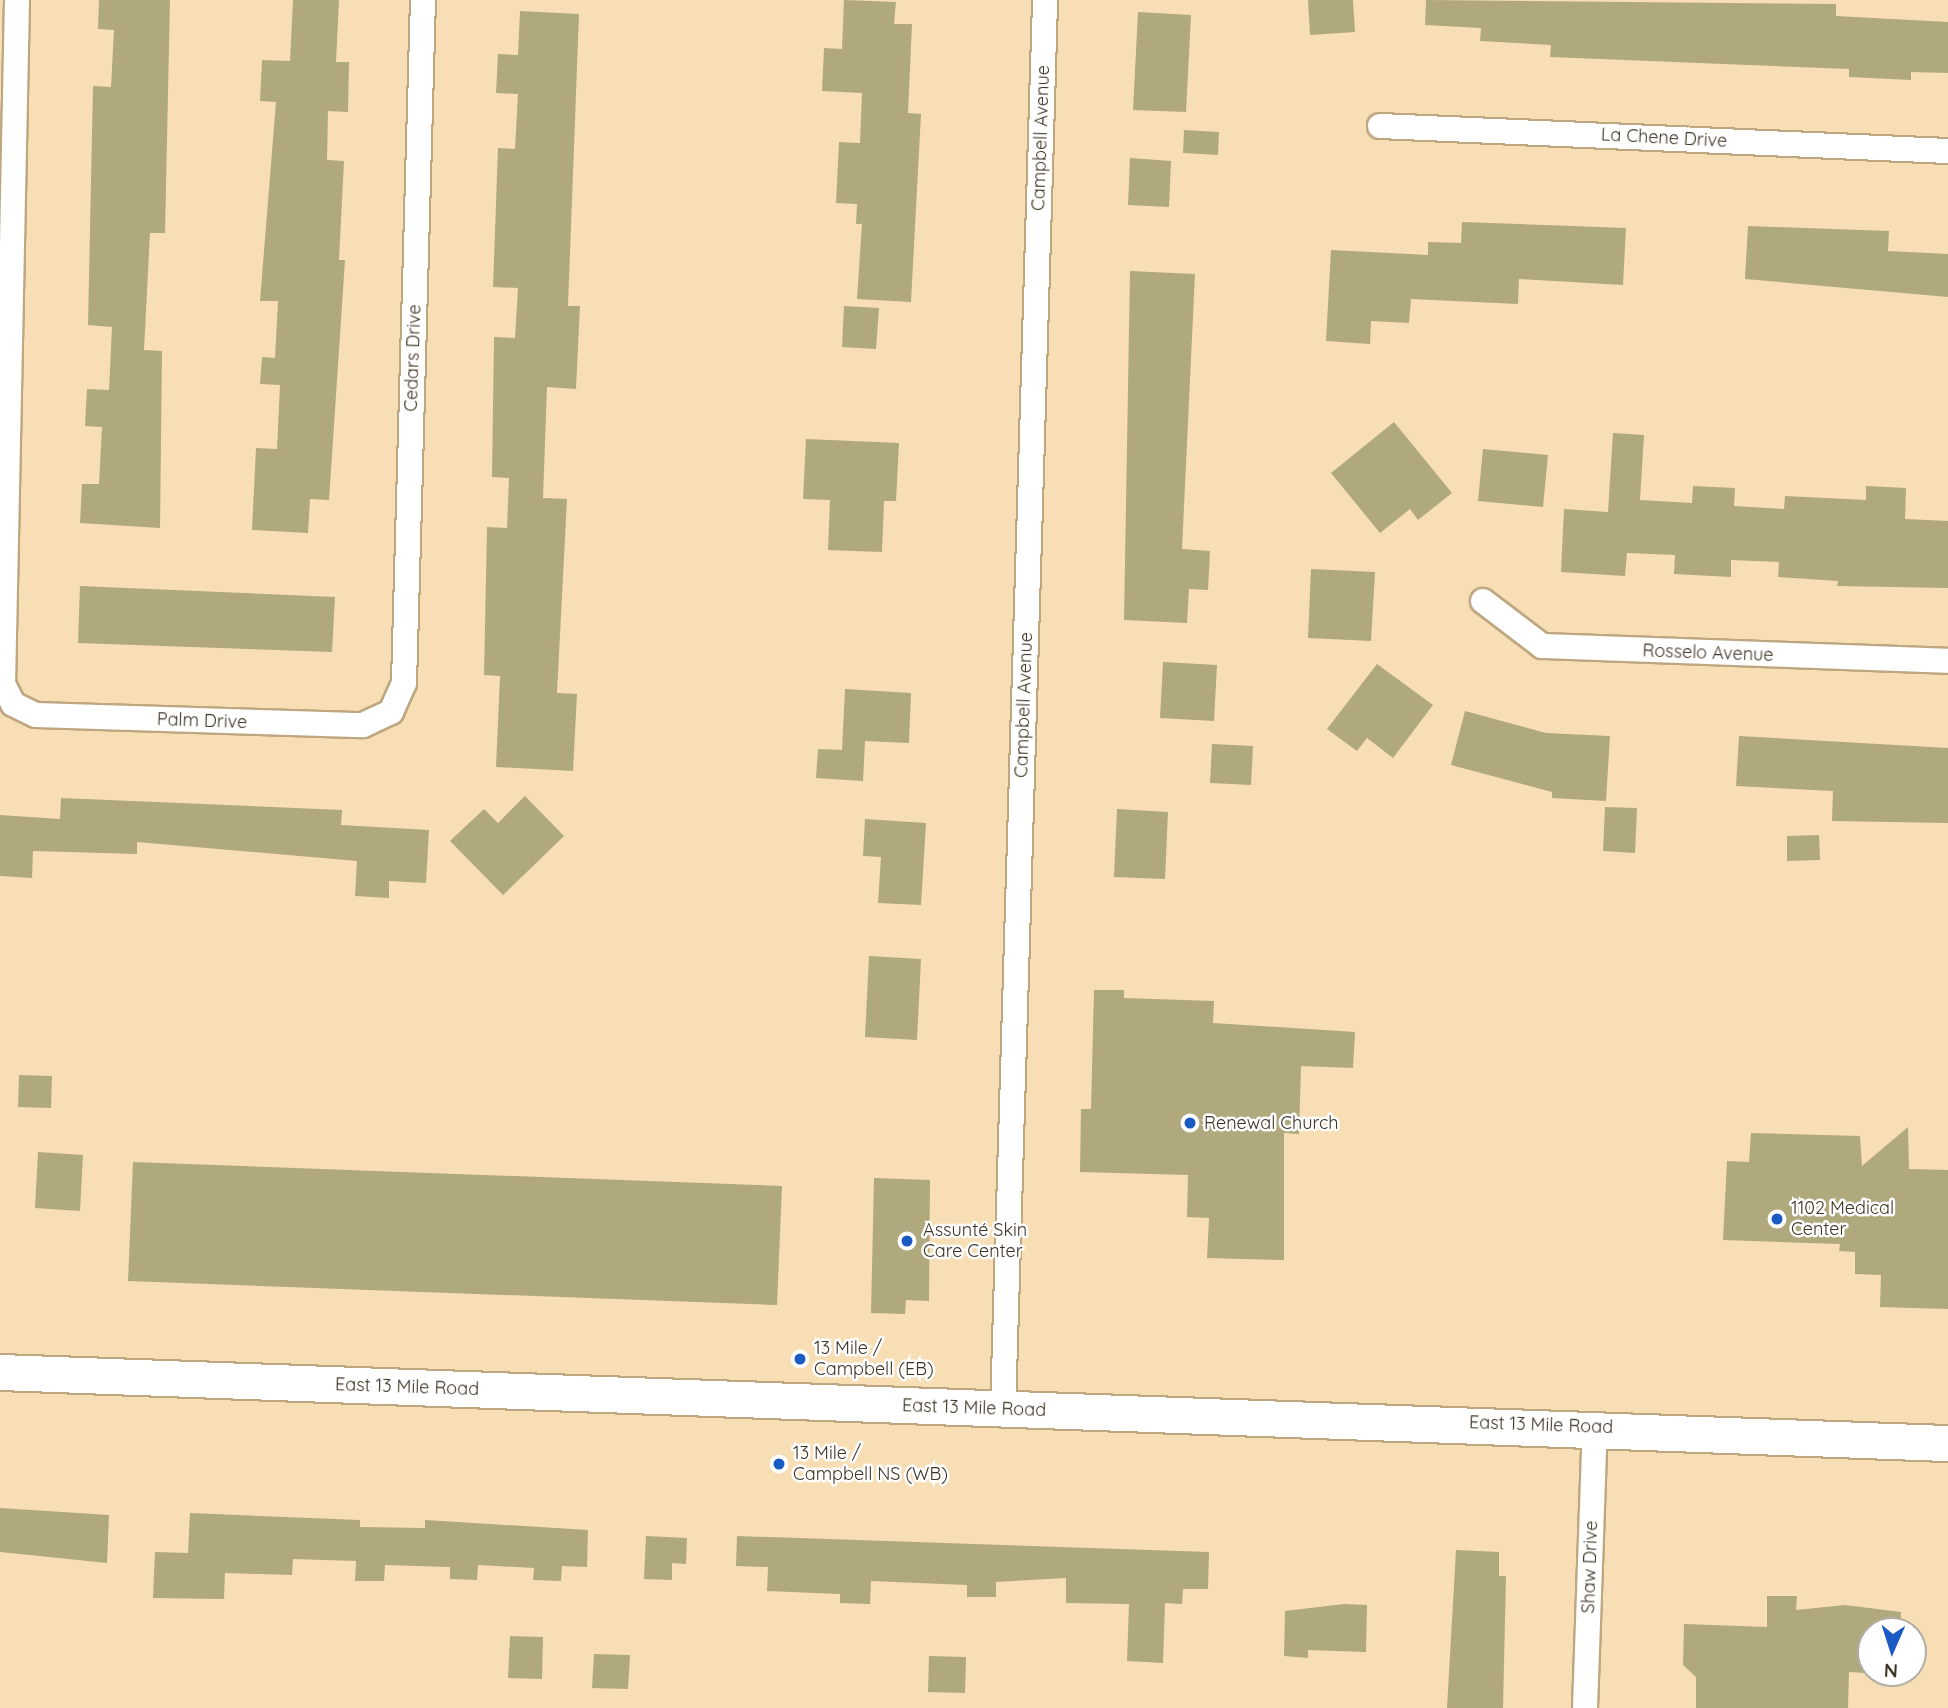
<!DOCTYPE html>
<meta charset="utf-8">
<style>
body{margin:0}
#map{position:relative;width:1948px;height:1708px;overflow:hidden;background:#f7deb5;font-family:Quicksand,sans-serif}
div>[style]{position:absolute}
.building>*{inset:0;background:#b0a97e}
.roads{filter:drop-shadow(2px 0 #bea780) drop-shadow(-2px 0 #bea780) drop-shadow(0 2px #bea780) drop-shadow(0 -2px #bea780)}
.street>*{height:24px;margin:-12px;padding:0 12px;transform-origin:12px;border-radius:12px;background:#fff}
.secondary>*{height:35px;margin:-17.5px;padding:0 17.5px;transform-origin:17.5px;border-radius:17.5px;background:#fff}
.dots>*{width:19px;height:19px;translate:-50% -50%;box-sizing:border-box;border:4px solid #fff;border-radius:50%}
span{translate:-50% -50%;white-space:nowrap;text-align:center;line-height:1.15;-webkit-text-stroke:5px #fff;paint-order:stroke}
.street-label{font-size:18px;color:#3d3424}
.poi-label{font-size:18px;color:#3d3424}
.left{translate:0 -50%;text-align:left}
.north{position:absolute;left:1857px;top:1617px;width:70px;height:70px;box-sizing:border-box;background:#fff;border:2px solid #b1aea7;border-radius:50%;rotate:183deg;font-size:19px;font-weight:700;line-height:28px;text-align:center;color:#3d3424}
.north::after{content:'';display:block;margin:auto;width:24px;height:32px;background:#1a5ac5;clip-path:polygon(50% 0,100% 100%,50% 72%,0 100%)}
</style>
<div id="map">
<div class="building">
<i style="clip-path:polygon(99px 0,170px 0,165px 233px,150px 233px,144px 350px,162px 351px,160px 528px,80px 523px,82px 484px,99px 484px,102px 427px,85px 426px,87px 389px,109px 390px,112px 327px,88px 325px,93px 86px,111px 87px,114px 30px,98px 29px)"></i>
<i style="clip-path:polygon(293px 0,339px 0,336px 62px,349px 62px,348px 112px,328px 111px,327px 160px,344px 161px,339px 260px,345px 260px,329px 500px,310px 499px,308px 533px,252px 530px,256px 448px,277px 449px,280px 385px,260px 384px,262px 357px,275px 358px,278px 301px,260px 301px,276px 102px,260px 101px,262px 60px,290px 61px)"></i>
<i style="clip-path:polygon(844px 0,896px 2px,894px 24px,912px 24px,908px 113px,921px 114px,911px 302px,857px 299px,862px 224px,856px 224px,857px 204px,836px 203px,839px 142px,860px 143px,862px 93px,822px 91px,824px 48px,842px 49px)"></i>
<i style="clip-path:polygon(1308px 0,1353px 0,1355px 32px,1310px 35px)"></i>
<i style="clip-path:polygon(1426px 0,1836px 4px,1836px 16px,1948px 22px,1948px 73px,1911px 72px,1911px 80px,1849px 77px,1849px 69px,1550px 57px,1551px 45px,1480px 41px,1481px 28px,1425px 25px)"></i>
<i style="clip-path:polygon(520px 11px,579px 14px,568px 306px,580px 306px,576px 389px,547px 387px,543px 498px,567px 499px,557px 693px,577px 694px,573px 771px,496px 767px,500px 676px,484px 675px,487px 527px,507px 528px,509px 478px,492px 477px,494px 337px,515px 338px,518px 288px,493px 287px,498px 148px,515px 149px,518px 94px,496px 93px,498px 54px,518px 55px)"></i>
<i style="clip-path:polygon(1138px 12px,1191px 15px,1186px 112px,1133px 110px)"></i>
<i style="clip-path:polygon(1184px 130px,1219px 132px,1218px 155px,1183px 153px)"></i>
<i style="clip-path:polygon(1130px 158px,1171px 161px,1169px 207px,1128px 205px)"></i>
<i style="clip-path:polygon(1462px 222px,1626px 228px,1623px 285px,1519px 279px,1518px 304px,1411px 299px,1409px 323px,1371px 321px,1370px 344px,1326px 341px,1331px 250px,1428px 255px,1428px 242px,1461px 243px)"></i>
<i style="clip-path:polygon(1748px 226px,1889px 231px,1888px 251px,1948px 254px,1948px 297px,1745px 279px)"></i>
<i style="clip-path:polygon(1130px 271px,1195px 274px,1182px 549px,1210px 551px,1208px 590px,1189px 589px,1187px 623px,1124px 620px)"></i>
<i style="clip-path:polygon(844px 306px,879px 308px,876px 349px,842px 347px)"></i>
<i style="clip-path:polygon(1394px 422px,1452px 493px,1418px 520px,1410px 509px,1380px 533px,1331px 473px)"></i>
<i style="clip-path:polygon(1613px 433px,1644px 435px,1640px 500px,1692px 503px,1693px 486px,1735px 488px,1734px 506px,1784px 509px,1785px 496px,1866px 500px,1866px 486px,1906px 488px,1905px 519px,1948px 521px,1948px 588px,1837px 586px,1838px 581px,1778px 577px,1779px 562px,1731px 560px,1731px 577px,1674px 574px,1675px 555px,1627px 553px,1625px 576px,1561px 572px,1564px 509px,1608px 512px)"></i>
<i style="clip-path:polygon(806px 439px,899px 443px,896px 501px,884px 501px,882px 552px,828px 550px,830px 500px,803px 499px)"></i>
<i style="clip-path:polygon(1483px 449px,1548px 455px,1543px 507px,1478px 501px)"></i>
<i style="clip-path:polygon(1311px 569px,1375px 572px,1371px 641px,1308px 638px)"></i>
<i style="clip-path:polygon(80px 586px,335px 597px,332px 652px,78px 643px)"></i>
<i style="clip-path:polygon(1163px 662px,1217px 665px,1214px 721px,1160px 718px)"></i>
<i style="clip-path:polygon(1377px 664px,1433px 705px,1393px 758px,1367px 738px,1357px 751px,1327px 729px)"></i>
<i style="clip-path:polygon(845px 689px,911px 693px,909px 743px,865px 741px,863px 781px,816px 778px,818px 749px,842px 750px)"></i>
<i style="clip-path:polygon(1465px 711px,1546px 733px,1610px 736px,1606px 801px,1552px 798px,1552px 792px,1451px 765px)"></i>
<i style="clip-path:polygon(1739px 736px,1948px 748px,1948px 823px,1832px 821px,1833px 791px,1736px 786px)"></i>
<i style="clip-path:polygon(1212px 744px,1253px 746px,1251px 785px,1210px 783px)"></i>
<i style="clip-path:polygon(525px 796px,564px 836px,503px 895px,450px 841px,484px 809px,498px 823px)"></i>
<i style="clip-path:polygon(61px 798px,342px 810px,341px 825px,429px 830px,426px 883px,389px 881px,389px 898px,355px 896px,357px 861px,137px 842px,137px 854px,33px 851px,32px 878px,0 876px,0 815px,60px 819px)"></i>
<i style="clip-path:polygon(1605px 807px,1637px 808px,1635px 853px,1603px 851px)"></i>
<i style="clip-path:polygon(1117px 809px,1168px 812px,1165px 879px,1114px 877px)"></i>
<i style="clip-path:polygon(865px 819px,926px 823px,921px 905px,878px 903px,881px 857px,863px 856px)"></i>
<i style="clip-path:polygon(1819px 835px,1820px 860px,1787px 861px,1787px 836px)"></i>
<i style="clip-path:polygon(869px 956px,921px 959px,917px 1040px,865px 1037px)"></i>
<i style="clip-path:polygon(1094px 990px,1124px 990px,1124px 998px,1214px 1001px,1213px 1023px,1355px 1032px,1353px 1068px,1301px 1066px,1299px 1134px,1284px 1133px,1284px 1260px,1207px 1258px,1209px 1218px,1187px 1217px,1188px 1175px,1080px 1172px,1081px 1109px,1091px 1109px)"></i>
<i style="clip-path:polygon(19px 1075px,52px 1076px,51px 1108px,18px 1107px)"></i>
<i style="clip-path:polygon(1908px 1127px,1909px 1169px,1948px 1170px,1948px 1309px,1880px 1307px,1881px 1275px,1855px 1274px,1855px 1252px,1839px 1251px,1840px 1244px,1723px 1240px,1727px 1161px,1749px 1162px,1751px 1133px,1860px 1136px,1862px 1166px)"></i>
<i style="clip-path:polygon(38px 1152px,83px 1155px,80px 1211px,35px 1208px)"></i>
<i style="clip-path:polygon(133px 1162px,782px 1186px,777px 1305px,128px 1281px)"></i>
<i style="clip-path:polygon(874px 1178px,930px 1180px,929px 1301px,906px 1300px,905px 1314px,871px 1313px)"></i>
<i style="clip-path:polygon(0 1508px,109px 1515px,107px 1563px,0 1552px)"></i>
<i style="clip-path:polygon(190px 1513px,360px 1520px,360px 1527px,425px 1528px,425px 1520px,588px 1530px,587px 1567px,562px 1566px,561px 1581px,533px 1580px,534px 1568px,478px 1565px,477px 1580px,450px 1579px,450px 1567px,385px 1565px,384px 1581px,355px 1581px,356px 1561px,293px 1559px,292px 1575px,225px 1573px,224px 1599px,153px 1598px,155px 1552px,188px 1553px)"></i>
<i style="clip-path:polygon(646px 1536px,687px 1538px,686px 1564px,672px 1563px,672px 1580px,644px 1579px)"></i>
<i style="clip-path:polygon(737px 1536px,1209px 1552px,1208px 1589px,1183px 1589px,1182px 1604px,1165px 1603px,1163px 1663px,1127px 1661px,1129px 1604px,1066px 1603px,1066px 1578px,996px 1582px,996px 1597px,967px 1597px,967px 1585px,871px 1581px,870px 1604px,840px 1603px,840px 1594px,767px 1591px,768px 1567px,736px 1566px)"></i>
<i style="clip-path:polygon(1456px 1550px,1499px 1552px,1499px 1576px,1506px 1576px,1503px 1708px,1447px 1708px)"></i>
<i style="clip-path:polygon(1767px 1596px,1797px 1596px,1796px 1610px,1845px 1605px,1901px 1612px,1900px 1631px,1871px 1631px,1871px 1673px,1899px 1675px,1849px 1672px,1848px 1708px,1696px 1708px,1696px 1677px,1683px 1665px,1684px 1624px,1767px 1627px)"></i>
<i style="clip-path:polygon(1344px 1604px,1367px 1605px,1366px 1652px,1308px 1650px,1308px 1658px,1284px 1656px,1285px 1611px)"></i>
<i style="clip-path:polygon(510px 1636px,543px 1637px,542px 1679px,508px 1678px)"></i>
<i style="clip-path:polygon(594px 1654px,630px 1655px,628px 1689px,592px 1688px)"></i>
<i style="clip-path:polygon(929px 1656px,966px 1657px,965px 1693px,928px 1692px)"></i>
</div>
<div class="roads">
<div class="street">
<i style="left:17px;top:0;width:684px;rotate:91.17deg"></i>
<i style="left:3px;top:684px;width:22px;rotate:63deg"></i>
<i style="left:13px;top:704px;width:25px;rotate:26deg"></i>
<i style="left:36px;top:715px;width:327px;rotate:1.8deg"></i>
<i style="left:363px;top:725px;width:31px;rotate:-25deg"></i>
<i style="left:391px;top:712px;width:32px;rotate:-66deg"></i>
<i style="left:404px;top:683px;width:683px;rotate:-88.41deg"></i>
<i style="left:1380px;top:126px;width:569px;rotate:2.52deg"></i>
<i style="left:1483px;top:601px;width:74px;rotate:37.3deg"></i>
<i style="left:1542px;top:646px;width:406px;rotate:2.1deg"></i>
<i style="left:1003px;top:1409px;width:1410px;rotate:-88.29deg"></i>
<i style="left:1585px;top:1708px;width:281px;rotate:-88deg"></i>
</div>
<div class="secondary">
<i style="left:0;top:1372px;width:1949px;rotate:2.09deg"></i>
</div>
</div>
<div class="dots">
<i style="left:1190px;top:1123px;background:#1a5ac5"></i>
<i style="left:1777px;top:1219px;background:#1a5ac5"></i>
<i style="left:907px;top:1241px;background:#1a5ac5"></i>
<i style="left:800px;top:1359px;background:#1a5ac5"></i>
<i style="left:779px;top:1464px;background:#1a5ac5"></i>
</div>
<div class="street-label">
<span style="left:1041px;top:138px;rotate:-88deg">Campbell Avenue</span>
<span style="left:1664px;top:138px;rotate:3deg">La Chene Drive</span>
<span style="left:413px;top:358px;rotate:-88deg">Cedars Drive</span>
<span style="left:1708px;top:653px;rotate:2deg">Rosselo Avenue</span>
<span style="left:1024px;top:705px;rotate:-88deg">Campbell Avenue</span>
<span style="left:202px;top:721px;rotate:2deg">Palm Drive</span>
<span style="left:407px;top:1387px;rotate:2deg">East 13 Mile Road</span>
<span style="left:974px;top:1408px;rotate:2deg">East 13 Mile Road</span>
<span style="left:1541px;top:1425px;rotate:2deg">East 13 Mile Road</span>
<span style="left:1590px;top:1567px;rotate:-88deg">Shaw Drive</span>
</div>
<div class="poi-label">
<span class="left" style="left:1204px;top:1123px">Renewal Church</span>
<span class="left" style="left:1791px;top:1219px">1102 Medical<br>Center</span>
<span class="left" style="left:923px;top:1241px">Assunté Skin<br>Care Center</span>
<span class="left" style="left:814px;top:1359px">13 Mile /<br>Campbell (EB)</span>
<span class="left" style="left:793px;top:1464px">13 Mile /<br>Campbell NS (WB)</span>
</div>
<div class="north">N</div>
</div>
